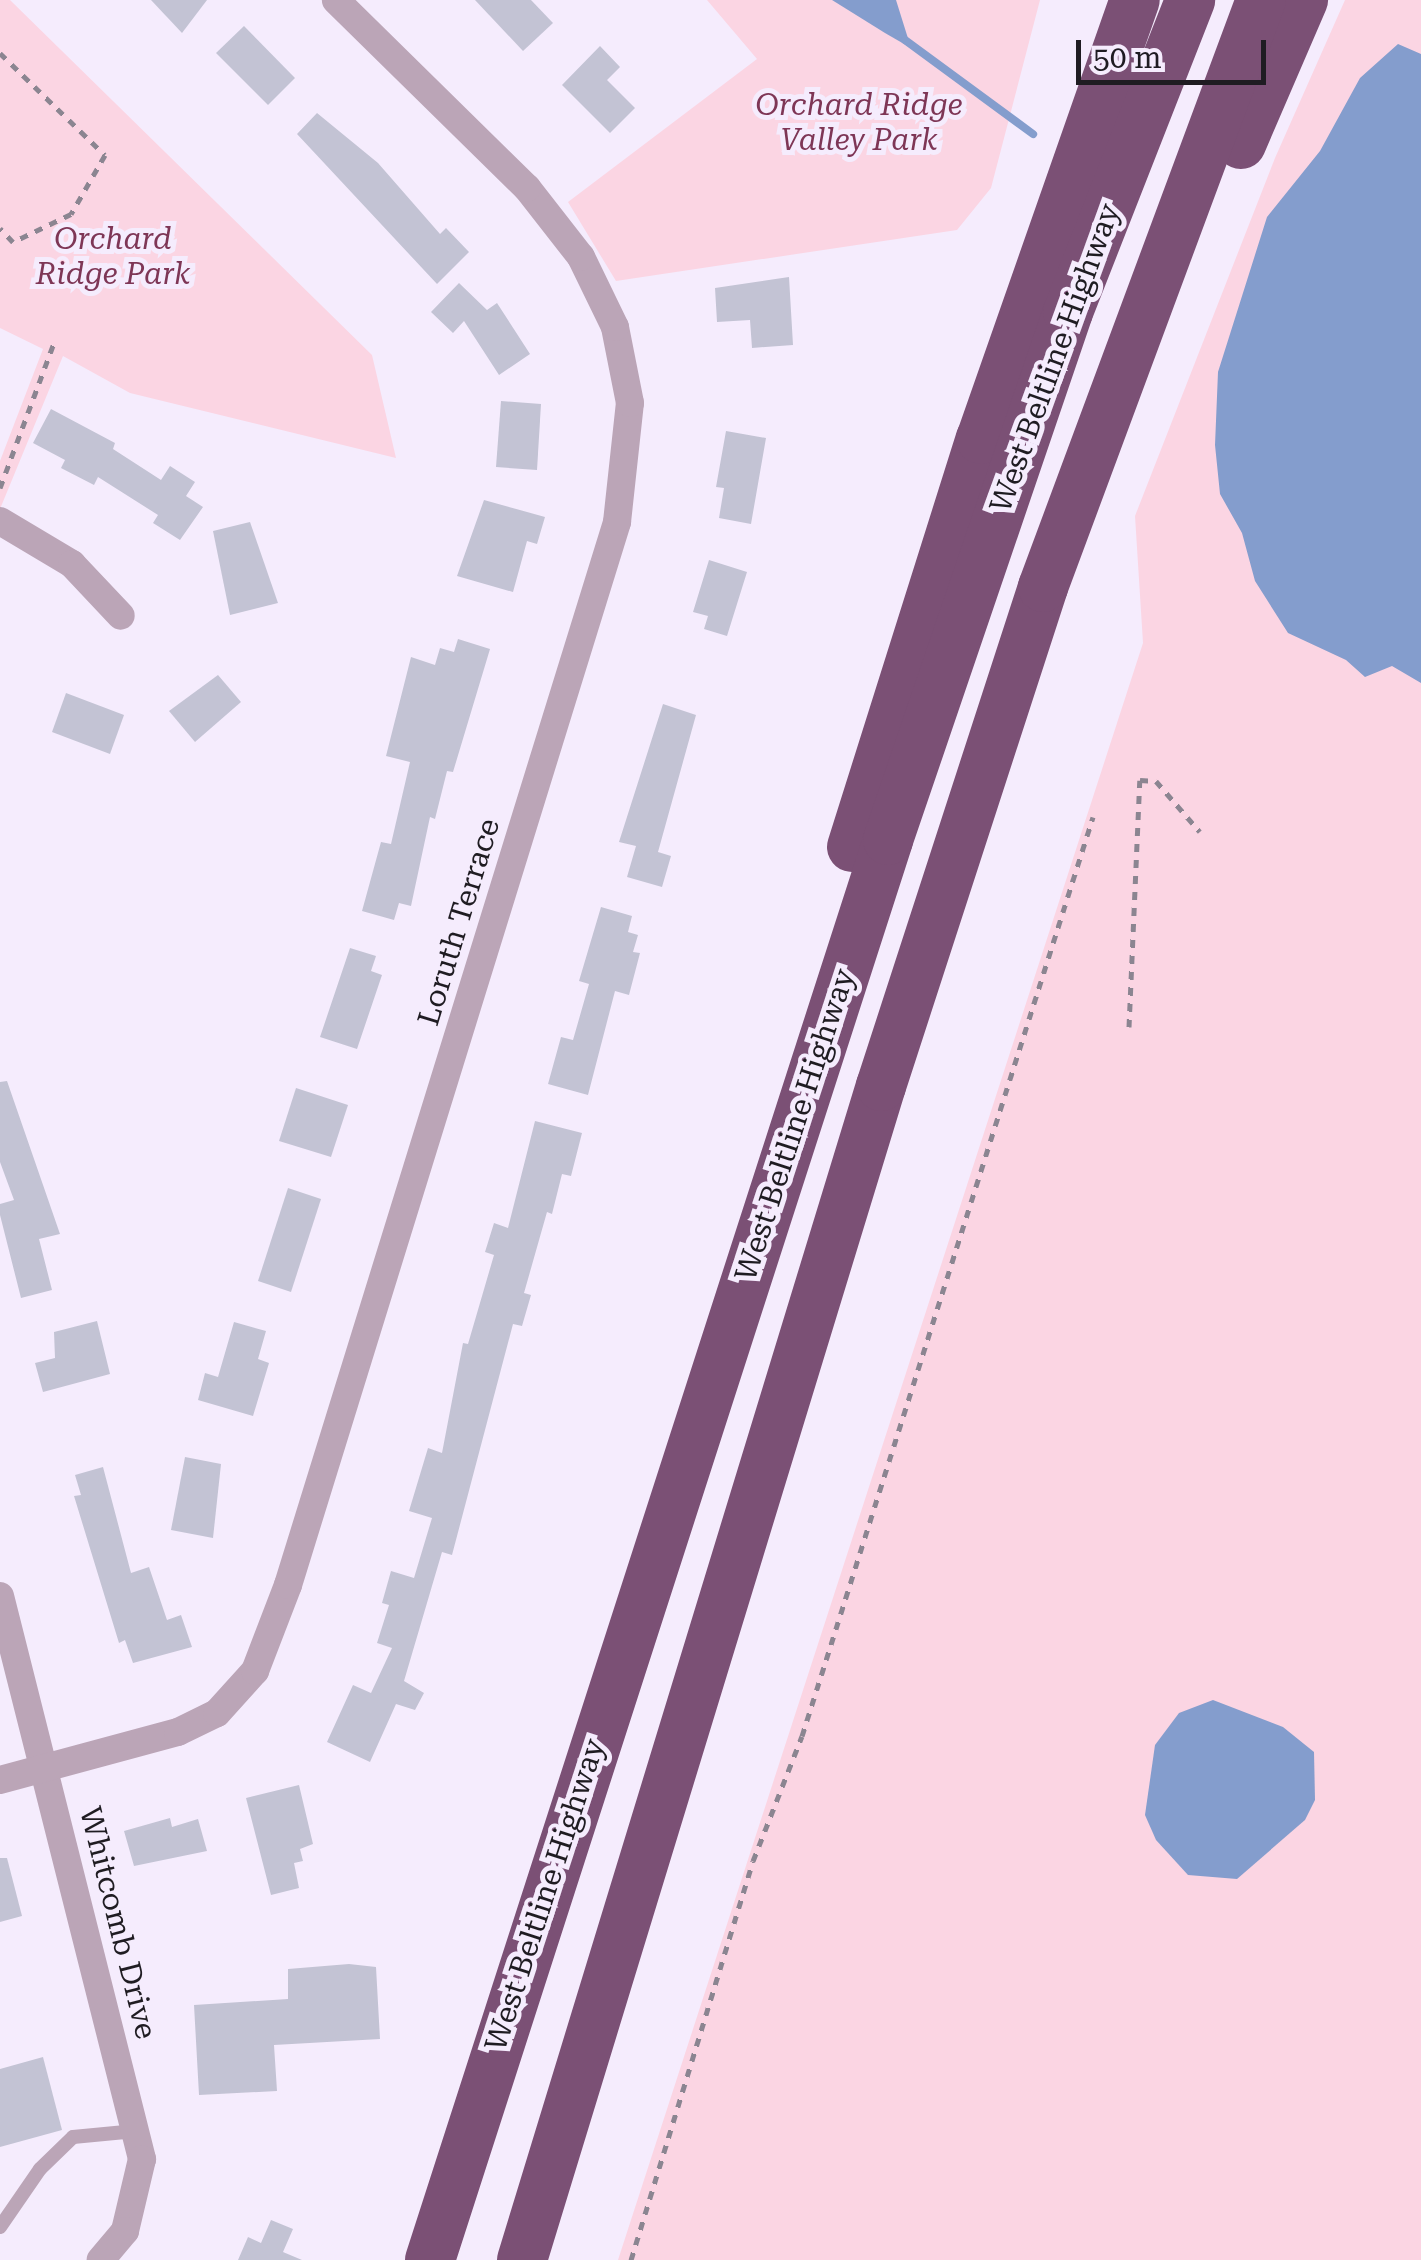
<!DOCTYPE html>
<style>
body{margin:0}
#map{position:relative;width:1421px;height:2260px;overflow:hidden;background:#f5ecfd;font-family:"Roboto Serif",serif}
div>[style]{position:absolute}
.green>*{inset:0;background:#fbd5e3}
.water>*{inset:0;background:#849dcd}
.stream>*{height:8px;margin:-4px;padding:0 4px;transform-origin:4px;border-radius:4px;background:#849dcd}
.building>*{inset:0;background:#c3c3d4}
.path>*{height:5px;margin-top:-2.5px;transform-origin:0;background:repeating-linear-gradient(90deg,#8b8591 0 8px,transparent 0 16px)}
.service>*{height:14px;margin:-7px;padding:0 7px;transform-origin:7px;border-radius:7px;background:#bba5b7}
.minor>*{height:28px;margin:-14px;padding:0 14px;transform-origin:14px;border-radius:14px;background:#bba5b7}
.motorway>*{height:50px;margin:-25px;padding:0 25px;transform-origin:25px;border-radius:25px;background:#7b5075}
span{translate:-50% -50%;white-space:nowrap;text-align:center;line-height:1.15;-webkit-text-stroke:10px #f5ecfd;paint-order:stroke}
.park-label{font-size:30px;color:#7e3656;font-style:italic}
.street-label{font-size:30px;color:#1f1c22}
.scale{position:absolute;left:1076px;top:40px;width:190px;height:45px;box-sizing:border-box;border:5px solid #1f1c22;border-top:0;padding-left:12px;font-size:30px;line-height:35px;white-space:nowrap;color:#1f1c22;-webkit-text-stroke:8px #f5ecfd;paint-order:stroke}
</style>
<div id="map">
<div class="green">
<i style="clip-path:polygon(0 0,10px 0,372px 355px,396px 458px,130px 393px,63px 356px,0 509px,0 461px,43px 349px,0 328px)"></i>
<i style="clip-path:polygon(707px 0,1040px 0,991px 188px,957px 230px,616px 281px,568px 202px,757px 59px)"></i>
<i style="clip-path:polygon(1345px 0,1421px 0,1421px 2260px,618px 2260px,1143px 643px,1135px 516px,1275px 158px)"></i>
</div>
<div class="water">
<i style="clip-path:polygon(832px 0,896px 0,911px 48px,885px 33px)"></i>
<i style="clip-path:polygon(1398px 44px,1421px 54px,1421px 683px,1392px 666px,1365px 677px,1346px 660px,1288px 633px,1255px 581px,1242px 533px,1220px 494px,1215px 445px,1218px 372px,1267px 217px,1320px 151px,1360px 78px)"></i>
<i style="clip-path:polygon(1213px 1700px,1283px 1727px,1314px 1752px,1315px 1800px,1305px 1820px,1237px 1879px,1188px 1875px,1156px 1840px,1145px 1815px,1155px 1745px,1179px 1713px)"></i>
</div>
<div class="stream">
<i style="left:905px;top:40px;width:159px;rotate:36.3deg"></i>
</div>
<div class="building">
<i style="clip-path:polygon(151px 0,207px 0,182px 33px)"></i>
<i style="clip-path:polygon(475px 0,531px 0,553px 23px,523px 51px)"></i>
<i style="clip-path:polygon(244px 26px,295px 78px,268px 105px,216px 53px)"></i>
<i style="clip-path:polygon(600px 46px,620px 67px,607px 80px,635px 108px,610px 133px,562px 85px)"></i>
<i style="clip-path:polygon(317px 113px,378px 163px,440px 234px,446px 228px,469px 252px,437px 284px,297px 134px)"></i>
<i style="clip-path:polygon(789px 277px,793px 345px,752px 348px,750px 320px,717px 322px,715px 288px)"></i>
<i style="clip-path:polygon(459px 283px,487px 310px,497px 303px,530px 354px,499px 375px,464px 321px,453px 333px,431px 312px)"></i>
<i style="clip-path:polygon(501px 401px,541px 404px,537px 470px,496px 467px)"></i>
<i style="clip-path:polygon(51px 409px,115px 443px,113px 449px,161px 480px,170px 466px,195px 482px,186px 496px,203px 507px,180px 540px,153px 523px,158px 515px,98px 477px,94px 485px,61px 468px,65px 460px,33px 443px)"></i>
<i style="clip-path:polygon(726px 431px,766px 438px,751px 524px,719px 518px,724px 488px,716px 487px)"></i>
<i style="clip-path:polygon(484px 500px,545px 517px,537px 544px,527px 541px,513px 592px,457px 576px)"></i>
<i style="clip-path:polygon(250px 522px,278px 603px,230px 615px,213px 531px)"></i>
<i style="clip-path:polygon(709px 560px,747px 572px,727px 636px,704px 629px,708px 616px,693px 612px)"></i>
<i style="clip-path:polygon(458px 639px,490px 649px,453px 772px,447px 771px,435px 819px,430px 817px,411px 906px,399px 903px,394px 920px,362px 911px,381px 842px,391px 844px,410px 762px,386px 756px,411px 657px,435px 665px,440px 648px,454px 652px)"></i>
<i style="clip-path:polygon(218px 675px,241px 702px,195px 742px,169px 711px)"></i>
<i style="clip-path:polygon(66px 693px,124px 715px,110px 754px,52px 732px)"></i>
<i style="clip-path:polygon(663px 704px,696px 715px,658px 852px,671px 856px,662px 887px,627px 877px,636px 846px,619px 842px)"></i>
<i style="clip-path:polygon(601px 907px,632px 916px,628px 932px,638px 935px,633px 952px,640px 953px,629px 995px,615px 991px,588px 1095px,548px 1084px,561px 1037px,573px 1040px,589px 984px,579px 981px)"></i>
<i style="clip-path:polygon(350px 948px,376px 956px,371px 971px,382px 975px,357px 1049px,320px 1037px)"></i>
<i style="clip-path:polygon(7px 1081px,60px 1234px,39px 1239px,52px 1290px,21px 1298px,0 1215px,0 1204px,14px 1200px,0 1162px,0 1082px)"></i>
<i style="clip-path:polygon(296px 1088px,348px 1105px,331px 1157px,279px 1141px)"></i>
<i style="clip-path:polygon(535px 1121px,582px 1133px,571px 1176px,562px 1174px,552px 1214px,547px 1212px,524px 1293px,531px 1295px,522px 1326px,513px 1324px,452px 1555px,442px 1552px,404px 1681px,424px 1693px,415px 1710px,396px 1704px,370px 1762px,327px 1742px,353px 1685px,371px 1693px,392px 1648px,377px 1643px,389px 1605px,382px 1603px,391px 1571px,414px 1578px,432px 1518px,409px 1511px,428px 1448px,442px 1453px,463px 1343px,468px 1344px,494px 1255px,485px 1252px,494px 1223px,508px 1228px)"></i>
<i style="clip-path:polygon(288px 1188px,321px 1199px,291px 1292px,258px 1281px)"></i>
<i style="clip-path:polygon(97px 1321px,110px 1374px,43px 1392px,35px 1363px,55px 1358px,54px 1332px)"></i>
<i style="clip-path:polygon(234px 1322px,266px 1331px,258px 1359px,269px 1363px,253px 1416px,198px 1400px,205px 1373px,218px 1377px)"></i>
<i style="clip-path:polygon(185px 1457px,221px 1464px,213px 1538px,171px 1530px)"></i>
<i style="clip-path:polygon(103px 1467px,131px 1573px,149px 1567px,167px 1620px,181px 1615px,192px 1647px,133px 1663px,125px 1640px,119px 1643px,74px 1496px,81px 1495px,75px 1475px)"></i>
<i style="clip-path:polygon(299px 1785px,313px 1844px,300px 1849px,303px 1861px,294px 1863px,299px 1888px,271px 1895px,246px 1798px)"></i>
<i style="clip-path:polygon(170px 1818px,172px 1827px,198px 1819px,207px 1851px,134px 1866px,124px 1831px)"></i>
<i style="clip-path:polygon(0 1858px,7px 1858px,22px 1916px,0 1922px)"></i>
<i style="clip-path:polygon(349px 1964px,376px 1967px,380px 2039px,274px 2045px,277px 2091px,199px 2095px,194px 2005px,288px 1999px,288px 1969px)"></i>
<i style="clip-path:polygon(43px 2057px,62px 2130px,0 2147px,0 2069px)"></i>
<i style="clip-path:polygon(271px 2220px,293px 2229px,283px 2252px,302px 2260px,238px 2260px,248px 2237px,261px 2243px)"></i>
</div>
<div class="path">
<i style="left:0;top:53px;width:146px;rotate:44.2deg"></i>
<i style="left:105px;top:155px;width:68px;rotate:120deg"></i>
<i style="left:71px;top:214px;width:64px;rotate:154.2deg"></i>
<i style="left:13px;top:242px;width:19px;rotate:-133deg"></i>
<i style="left:0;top:488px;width:158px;rotate:-69.6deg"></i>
<i style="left:1129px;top:1027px;width:247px;rotate:-87.5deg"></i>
<i style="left:1140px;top:780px;width:16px;rotate:4deg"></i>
<i style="left:1156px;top:781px;width:67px;rotate:49.2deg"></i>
<i style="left:631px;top:2260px;width:417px;rotate:-73deg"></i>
<i style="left:753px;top:1861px;width:134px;rotate:-68.6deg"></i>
<i style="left:802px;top:1736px;width:964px;rotate:-72.43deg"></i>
</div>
<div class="service">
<i style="left:0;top:2227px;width:70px;rotate:-55.4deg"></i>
<i style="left:40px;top:2169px;width:46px;rotate:-44.1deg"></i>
<i style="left:73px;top:2137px;width:63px;rotate:-5.4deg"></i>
</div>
<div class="minor">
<i style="left:0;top:521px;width:84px;rotate:30.8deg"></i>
<i style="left:72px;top:564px;width:71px;rotate:46.7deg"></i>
<i style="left:0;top:1596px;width:581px;rotate:75.84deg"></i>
<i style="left:142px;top:2159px;width:74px;rotate:103.3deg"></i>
<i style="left:125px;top:2231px;width:38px;rotate:130deg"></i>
<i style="left:0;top:1780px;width:184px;rotate:-15.1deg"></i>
<i style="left:178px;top:1732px;width:43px;rotate:-26deg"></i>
<i style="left:217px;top:1713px;width:57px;rotate:-47.9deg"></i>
<i style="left:255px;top:1671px;width:92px;rotate:-69deg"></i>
<i style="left:288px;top:1585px;width:1113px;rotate:-72.8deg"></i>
<i style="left:617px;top:522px;width:120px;rotate:-83.8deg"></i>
<i style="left:630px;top:403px;width:77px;rotate:-101.2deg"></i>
<i style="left:615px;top:327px;width:78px;rotate:-115.9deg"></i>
<i style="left:581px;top:257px;width:88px;rotate:-128deg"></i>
<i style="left:527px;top:188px;width:268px;rotate:-135.5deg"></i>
</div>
<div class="motorway">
<i style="left:1241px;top:144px;width:157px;rotate:-66.7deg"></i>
<i style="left:852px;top:847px;width:428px;rotate:-72.5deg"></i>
<i style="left:981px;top:439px;width:465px;rotate:-70.7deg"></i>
<i style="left:430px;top:2260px;width:1492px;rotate:-72.12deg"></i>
<i style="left:888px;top:840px;width:558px;rotate:-71.18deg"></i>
<i style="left:1068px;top:312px;width:335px;rotate:-68.6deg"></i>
<i style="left:522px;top:2260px;width:1228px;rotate:-73deg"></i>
<i style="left:881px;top:1086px;width:525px;rotate:-72.01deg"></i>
<i style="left:1043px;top:587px;width:626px;rotate:-69.63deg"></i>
</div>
<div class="park-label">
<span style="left:859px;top:122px">Orchard Ridge<br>Valley Park</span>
<span style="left:113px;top:256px">Orchard<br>Ridge Park</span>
</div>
<div class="street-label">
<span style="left:1055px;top:358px;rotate:-70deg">West Beltline Highway</span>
<span style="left:459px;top:922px;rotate:-73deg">Loruth Terrace</span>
<span style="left:795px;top:1125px;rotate:-72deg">West Beltline Highway</span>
<span style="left:545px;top:1895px;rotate:-72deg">West Beltline Highway</span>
<span style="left:118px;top:1923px;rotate:76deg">Whitcomb Drive</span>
</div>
<div class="scale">50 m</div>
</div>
